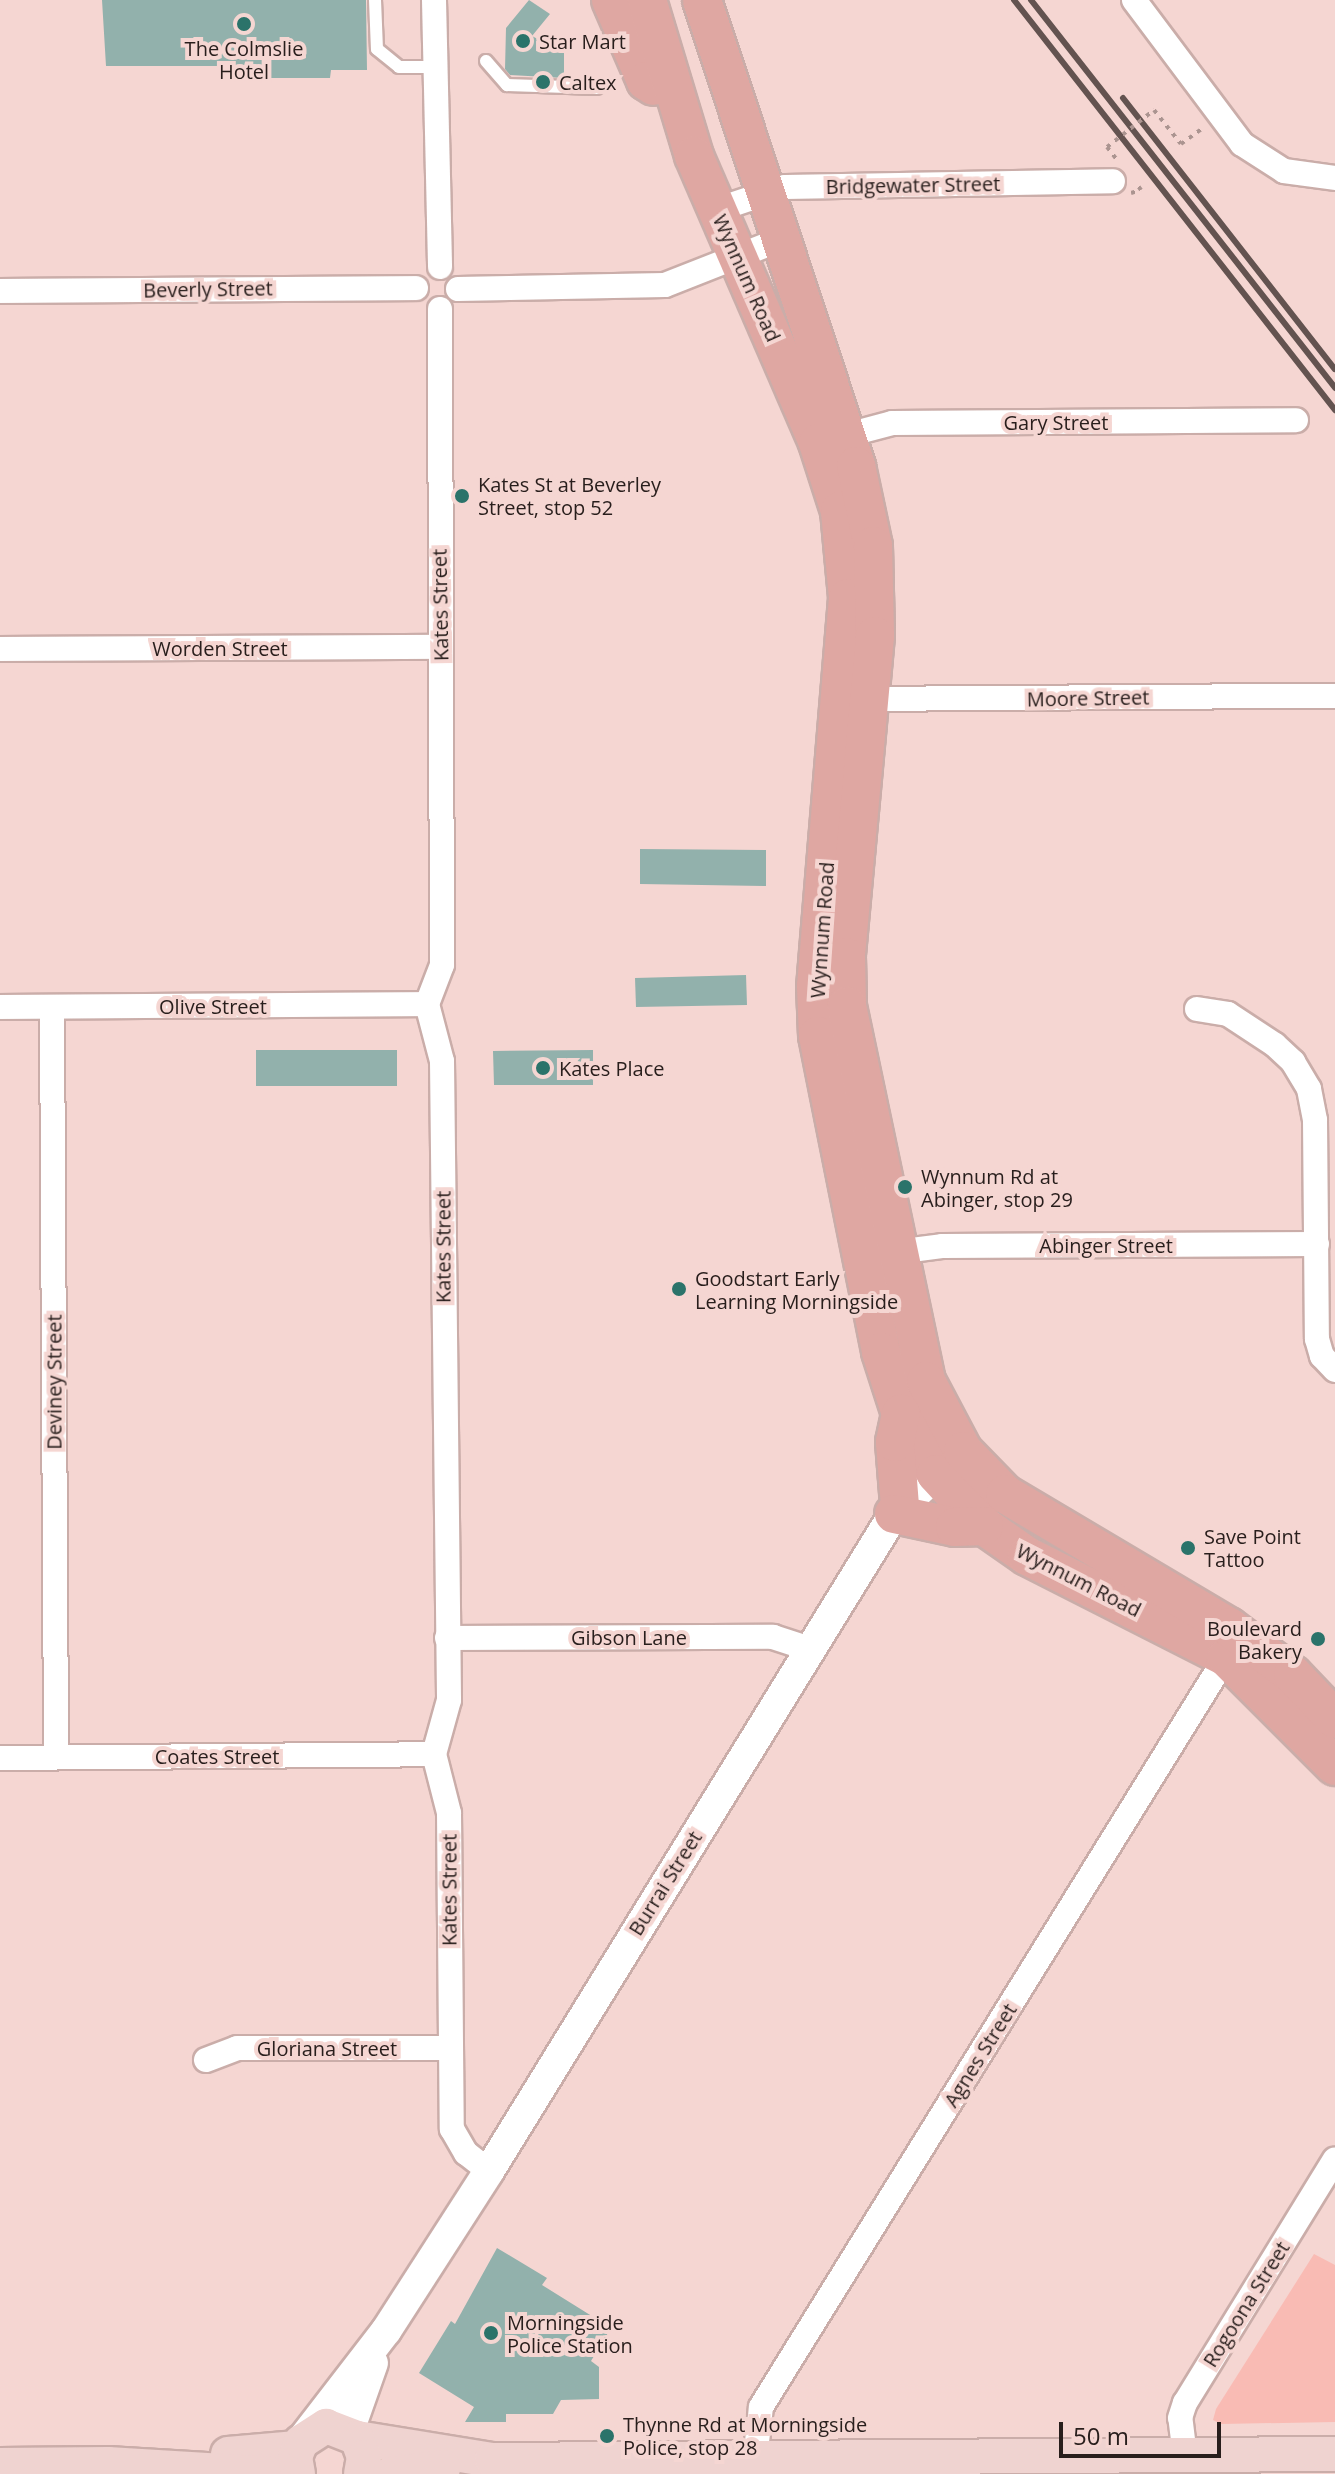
<!DOCTYPE html>
<style>
body{margin:0}
#map{position:relative;width:1335px;height:2474px;overflow:hidden;background:#f5d6d2;font-family:"Open Sans",sans-serif}
div>[style]{position:absolute}
.green>*{inset:0;background:#f9bbb4}
.building>*{inset:0;background:#92b1ac}
.path>*{height:4px;margin-top:-2px;transform-origin:0;background:repeating-linear-gradient(90deg,#ab9490 0 4px,transparent 0 10px)}
.roads{filter:drop-shadow(2px 0 #caada9) drop-shadow(-2px 0 #caada9) drop-shadow(0 2px #caada9) drop-shadow(0 -2px #caada9)}
.service>*{height:12px;margin:-6px;padding:0 6px;transform-origin:6px;border-radius:6px;background:#fff}
.minor>*{height:24px;margin:-12px;padding:0 12px;transform-origin:12px;border-radius:12px;background:#fff}
.tertiary>*{height:30px;margin:-15px;padding:0 15px;transform-origin:15px;border-radius:15px;background:#fff}
.secondary>*{height:34px;margin:-17px;padding:0 17px;transform-origin:17px;border-radius:17px;background:#efd3d0}
.primary>*{height:38px;margin:-19px;padding:0 19px;transform-origin:19px;border-radius:19px;background:#dfa7a2}
.rail>*{height:6px;margin:-3px;padding:0 3px;transform-origin:3px;border-radius:3px;background:#635350}
.path-bridge>*{height:4px;margin-top:-2px;transform-origin:0;background:repeating-linear-gradient(90deg,#ab9490 0 4px,transparent 0 10px)}
.dots>*{width:22px;height:22px;translate:-50% -50%;box-sizing:border-box;border:4px solid #f5d6d2;border-radius:50%}
span{translate:-50% -50%;white-space:nowrap;text-align:center;line-height:1.15;-webkit-text-stroke:8px #f5d6d2;paint-order:stroke}
.poi-label{font-size:20px;color:#281e1c}
.left{translate:0 -50%;text-align:left}
.right{translate:-100% -50%;text-align:right}
.street-label{font-size:20px;color:#281e1c}
.scale{position:absolute;left:1059px;top:2422px;width:162px;height:36px;box-sizing:border-box;border:4px solid #281e1c;border-top:0;padding-left:10px;font-size:24px;line-height:28px;white-space:nowrap;color:#281e1c;-webkit-text-stroke:6px #f5d6d2;paint-order:stroke}
</style>
<div id="map">
<div class="green">
<i style="clip-path:polygon(1314px 2254px,1335px 2265px,1335px 2422px,1221px 2424px,1213px 2420px,1216px 2409px)"></i>
</div>
<div class="building">
<i style="clip-path:polygon(102px 0,366px 0,367px 70px,331px 70px,330px 78px,252px 78px,252px 66px,106px 66px)"></i>
<i style="clip-path:polygon(529px 0,550px 14px,532px 36px,564px 53px,564px 78px,510px 75px,505px 69px,506px 28px)"></i>
<i style="clip-path:polygon(640px 849px,766px 850px,766px 886px,640px 884px)"></i>
<i style="clip-path:polygon(746px 975px,747px 1005px,636px 1007px,635px 978px)"></i>
<i style="clip-path:polygon(256px 1050px,397px 1050px,397px 1086px,256px 1086px)"></i>
<i style="clip-path:polygon(593px 1050px,593px 1085px,494px 1085px,493px 1051px)"></i>
<i style="clip-path:polygon(497px 2248px,547px 2278px,542px 2285px,611px 2328px,591px 2361px,599px 2367px,599px 2399px,561px 2400px,553px 2414px,506px 2414px,506px 2422px,465px 2422px,474px 2407px,419px 2373px,451px 2321px,455px 2324px)"></i>
</div>
<div class="path">
<i style="left:1154px;top:110px;width:43px;rotate:51.5deg"></i>
<i style="left:1181px;top:144px;width:26px;rotate:-36deg"></i>
<i style="left:1107px;top:147px;width:18px;rotate:52deg"></i>
<i style="left:1131px;top:193px;width:10px;rotate:-17deg"></i>
<i style="left:1141px;top:190px;width:9px;rotate:-126deg"></i>
</div>
<div class="roads">
<div class="service">
<i style="left:375px;top:0;width:49px;rotate:87.7deg"></i>
<i style="left:377px;top:49px;width:28px;rotate:39deg"></i>
<i style="left:399px;top:67px;width:35px"></i>
<i style="left:486px;top:61px;width:32px;rotate:49deg"></i>
<i style="left:507px;top:85px;width:90px;rotate:1.9deg"></i>
</div>
<div class="minor">
<i style="left:434px;top:0;width:267px;rotate:88.7deg"></i>
<i style="left:1134px;top:0;width:180px;rotate:53.1deg"></i>
<i style="left:1242px;top:144px;width:50px;rotate:32.7deg"></i>
<i style="left:1284px;top:171px;width:51px;rotate:7.8deg"></i>
<i style="left:716px;top:210px;width:73px;rotate:-18.4deg"></i>
<i style="left:785px;top:187px;width:328px;rotate:-1deg"></i>
<i style="left:458px;top:289px;width:207px;rotate:-1.1deg"></i>
<i style="left:665px;top:285px;width:126px;rotate:-21.5deg"></i>
<i style="left:0;top:291px;width:416px;rotate:-0.4deg"></i>
<i style="left:440px;top:309px;width:656px;rotate:89.83deg"></i>
<i style="left:442px;top:965px;width:42px;rotate:111deg"></i>
<i style="left:427px;top:1004px;width:59px;rotate:75.3deg"></i>
<i style="left:442px;top:1061px;width:639px;rotate:89.37deg"></i>
<i style="left:449px;top:1700px;width:56px;rotate:105.5deg"></i>
<i style="left:434px;top:1754px;width:61px;rotate:75.7deg"></i>
<i style="left:449px;top:1813px;width:316px;rotate:89.5deg"></i>
<i style="left:452px;top:2129px;width:28px;rotate:60deg"></i>
<i style="left:466px;top:2153px;width:29px;rotate:38deg"></i>
<i style="left:832px;top:439px;width:62px;rotate:-14.9deg"></i>
<i style="left:892px;top:423px;width:404px;rotate:-0.4deg"></i>
<i style="left:0;top:649px;width:440px;rotate:-0.3deg"></i>
<i style="left:855px;top:699px;width:480px;rotate:-0.4deg"></i>
<i style="left:0;top:1007px;width:427px;rotate:-0.4deg"></i>
<i style="left:52px;top:1007px;width:750px;rotate:89.69deg"></i>
<i style="left:1197px;top:1009px;width:31px;rotate:9deg"></i>
<i style="left:1228px;top:1014px;width:56px;rotate:33.4deg"></i>
<i style="left:1275px;top:1045px;width:25px;rotate:43deg"></i>
<i style="left:1293px;top:1062px;width:31px;rotate:59deg"></i>
<i style="left:1309px;top:1089px;width:32px;rotate:79deg"></i>
<i style="left:1315px;top:1120px;width:219px;rotate:89.5deg"></i>
<i style="left:1317px;top:1339px;width:18px;rotate:74deg"></i>
<i style="left:1322px;top:1356px;width:19px;rotate:47deg"></i>
<i style="left:896px;top:1252px;width:46px;rotate:-7.4deg"></i>
<i style="left:942px;top:1246px;width:375px;rotate:-0.3deg"></i>
<i style="left:447px;top:1638px;width:326px;rotate:-0.2deg"></i>
<i style="left:773px;top:1637px;width:38px;rotate:18deg"></i>
<i style="left:0;top:1758px;width:434px;rotate:-0.5deg"></i>
<i style="left:206px;top:2060px;width:33px;rotate:-21deg"></i>
<i style="left:237px;top:2048px;width:213px"></i>
<i style="left:1185px;top:2456px;width:38px;rotate:-97deg"></i>
<i style="left:1180px;top:2418px;width:16px;rotate:-72deg"></i>
<i style="left:1185px;top:2403px;width:286px;rotate:-58.4deg"></i>
<i style="left:755px;top:2459px;width:52px;rotate:-83.4deg"></i>
<i style="left:761px;top:2407px;width:882px;rotate:-58.2deg"></i>
</div>
<div class="tertiary">
<i style="left:349px;top:2431px;width:72px;rotate:-70.6deg"></i>
<i style="left:305px;top:2436px;width:133px;rotate:-52.4deg"></i>
<i style="left:386px;top:2331px;width:190px;rotate:-57.2deg"></i>
<i style="left:489px;top:2171px;width:772px;rotate:-58.35deg"></i>
<i style="left:894px;top:1514px;width:79px;rotate:-43deg"></i>
</div>
<div class="secondary">
<i style="left:357px;top:2438px;width:137px;rotate:9.3deg"></i>
<i style="left:492px;top:2460px;width:843px;rotate:-0.41deg"></i>
<i style="left:228px;top:2454px;width:69px;rotate:-5deg"></i>
<i style="left:0;top:2465px;width:108px;rotate:-0.5deg"></i>
<i style="left:108px;top:2464px;width:165px;rotate:3.5deg"></i>
<i style="left:298px;top:2474px;width:17px;rotate:-100deg"></i>
<i style="left:295px;top:2457px;width:16px;rotate:-68deg"></i>
<i style="left:301px;top:2442px;width:30px;rotate:-33deg"></i>
<i style="left:326px;top:2426px;width:33px;rotate:21deg"></i>
<i style="left:357px;top:2438px;width:20px;rotate:70deg"></i>
<i style="left:364px;top:2457px;width:17px;rotate:100deg"></i>
<i style="left:390px;top:2474px;width:54px;rotate:-7.4deg"></i>
</div>
<div class="primary">
<i style="left:611px;top:0;width:88px;rotate:66.6deg"></i>
<i style="left:646px;top:81px;width:9px;rotate:32deg"></i>
<i style="left:647px;top:0;width:163px;rotate:73.2deg"></i>
<i style="left:694px;top:156px;width:313px;rotate:66.6deg"></i>
<i style="left:818px;top:443px;width:71px;rotate:72.1deg"></i>
<i style="left:840px;top:511px;width:87px;rotate:84.7deg"></i>
<i style="left:848px;top:598px;width:389px;rotate:94.7deg"></i>
<i style="left:816px;top:986px;width:50px;rotate:87.7deg"></i>
<i style="left:818px;top:1036px;width:322px;rotate:78.7deg"></i>
<i style="left:881px;top:1352px;width:65px;rotate:72.1deg"></i>
<i style="left:901px;top:1414px;width:69px;rotate:59.7deg"></i>
<i style="left:936px;top:1474px;width:71px;rotate:47.3deg"></i>
<i style="left:984px;top:1526px;width:52px;rotate:34.9deg"></i>
<i style="left:1027px;top:1556px;width:223px;rotate:26.9deg"></i>
<i style="left:1226px;top:1657px;width:154px;rotate:45deg"></i>
<i style="left:702px;top:0;width:491px;rotate:71.7deg"></i>
<i style="left:856px;top:466px;width:82px;rotate:78deg"></i>
<i style="left:873px;top:546px;width:90px;rotate:88.7deg"></i>
<i style="left:875px;top:636px;width:322px;rotate:95.2deg"></i>
<i style="left:846px;top:957px;width:49px;rotate:88.8deg"></i>
<i style="left:847px;top:1006px;width:383px;rotate:78.1deg"></i>
<i style="left:926px;top:1381px;width:79px;rotate:62.1deg"></i>
<i style="left:963px;top:1451px;width:60px;rotate:45.7deg"></i>
<i style="left:1005px;top:1494px;width:261px;rotate:30.7deg"></i>
<i style="left:1229px;top:1627px;width:80px;rotate:36.9deg"></i>
<i style="left:1293px;top:1675px;width:61px;rotate:46.3deg"></i>
<i style="left:900px;top:1506px;width:64px;rotate:-94.5deg"></i>
<i style="left:895px;top:1442px;width:29px;rotate:-78deg"></i>
<i style="left:894px;top:1514px;width:62px;rotate:12deg"></i>
<i style="left:955px;top:1527px;width:29px;rotate:-2deg"></i>
</div>
</div>
<div class="rail">
<i style="left:1014px;top:0;width:521px;rotate:51.94deg"></i>
<i style="left:1031px;top:0;width:493px;rotate:51.9deg"></i>
<i style="left:1123px;top:98px;width:344px;rotate:52deg"></i>
</div>
<div class="path-bridge">
<i style="left:1107px;top:147px;width:60px;rotate:-38.2deg"></i>
</div>
<div class="dots">
<i style="left:244px;top:24px;background:#2b736a"></i>
<i style="left:523px;top:41px;background:#2b736a"></i>
<i style="left:543px;top:82px;background:#2b736a"></i>
<i style="left:462px;top:496px;background:#2b736a"></i>
<i style="left:543px;top:1068px;background:#2b736a"></i>
<i style="left:905px;top:1187px;background:#2b736a"></i>
<i style="left:679px;top:1289px;background:#2b736a"></i>
<i style="left:1188px;top:1548px;background:#2b736a"></i>
<i style="left:1318px;top:1639px;background:#2b736a"></i>
<i style="left:491px;top:2333px;background:#2b736a"></i>
<i style="left:607px;top:2436px;background:#2b736a"></i>
</div>
<div class="poi-label">
<span class="left" style="left:539px;top:41px">Star Mart</span>
<span style="left:244px;top:60px">The Colmslie<br>Hotel</span>
<span class="left" style="left:559px;top:82px">Caltex</span>
<span class="left" style="left:478px;top:496px">Kates St at Beverley<br>Street, stop 52</span>
<span class="left" style="left:559px;top:1068px">Kates Place</span>
<span class="left" style="left:921px;top:1188px">Wynnum Rd at<br>Abinger, stop 29</span>
<span class="left" style="left:695px;top:1290px">Goodstart Early<br>Learning Morningside</span>
<span class="left" style="left:1204px;top:1548px">Save Point<br>Tattoo</span>
<span class="right" style="left:1302px;top:1640px">Boulevard<br>Bakery</span>
<span class="left" style="left:507px;top:2334px">Morningside<br>Police Station</span>
<span class="left" style="left:623px;top:2436px">Thynne Rd at Morningside<br>Police, stop 28</span>
</div>
<div class="street-label">
<span style="left:913px;top:185px;rotate:-1deg">Bridgewater Street</span>
<span style="left:747px;top:278px;rotate:66deg">Wynnum Road</span>
<span style="left:208px;top:289px;rotate:-1deg">Beverly Street</span>
<span style="left:1056px;top:422px">Gary Street</span>
<span style="left:440px;top:605px;rotate:-91deg">Kates Street</span>
<span style="left:220px;top:648px">Worden Street</span>
<span style="left:1088px;top:698px;rotate:-1deg">Moore Street</span>
<span style="left:822px;top:930px;rotate:-86deg">Wynnum Road</span>
<span style="left:213px;top:1006px">Olive Street</span>
<span style="left:1106px;top:1245px">Abinger Street</span>
<span style="left:443px;top:1247px;rotate:-90deg">Kates Street</span>
<span style="left:54px;top:1382px;rotate:-90deg">Deviney Street</span>
<span style="left:1079px;top:1580px;rotate:27deg">Wynnum Road</span>
<span style="left:629px;top:1637px">Gibson Lane</span>
<span style="left:217px;top:1756px">Coates Street</span>
<span style="left:665px;top:1883px;rotate:-58deg">Burrai Street</span>
<span style="left:449px;top:1890px;rotate:-90deg">Kates Street</span>
<span style="left:327px;top:2048px">Gloriana Street</span>
<span style="left:980px;top:2055px;rotate:-58deg">Agnes Street</span>
<span style="left:1246px;top:2304px;rotate:-58deg">Rogoona Street</span>
</div>
<div class="scale">50 m</div>
</div>
